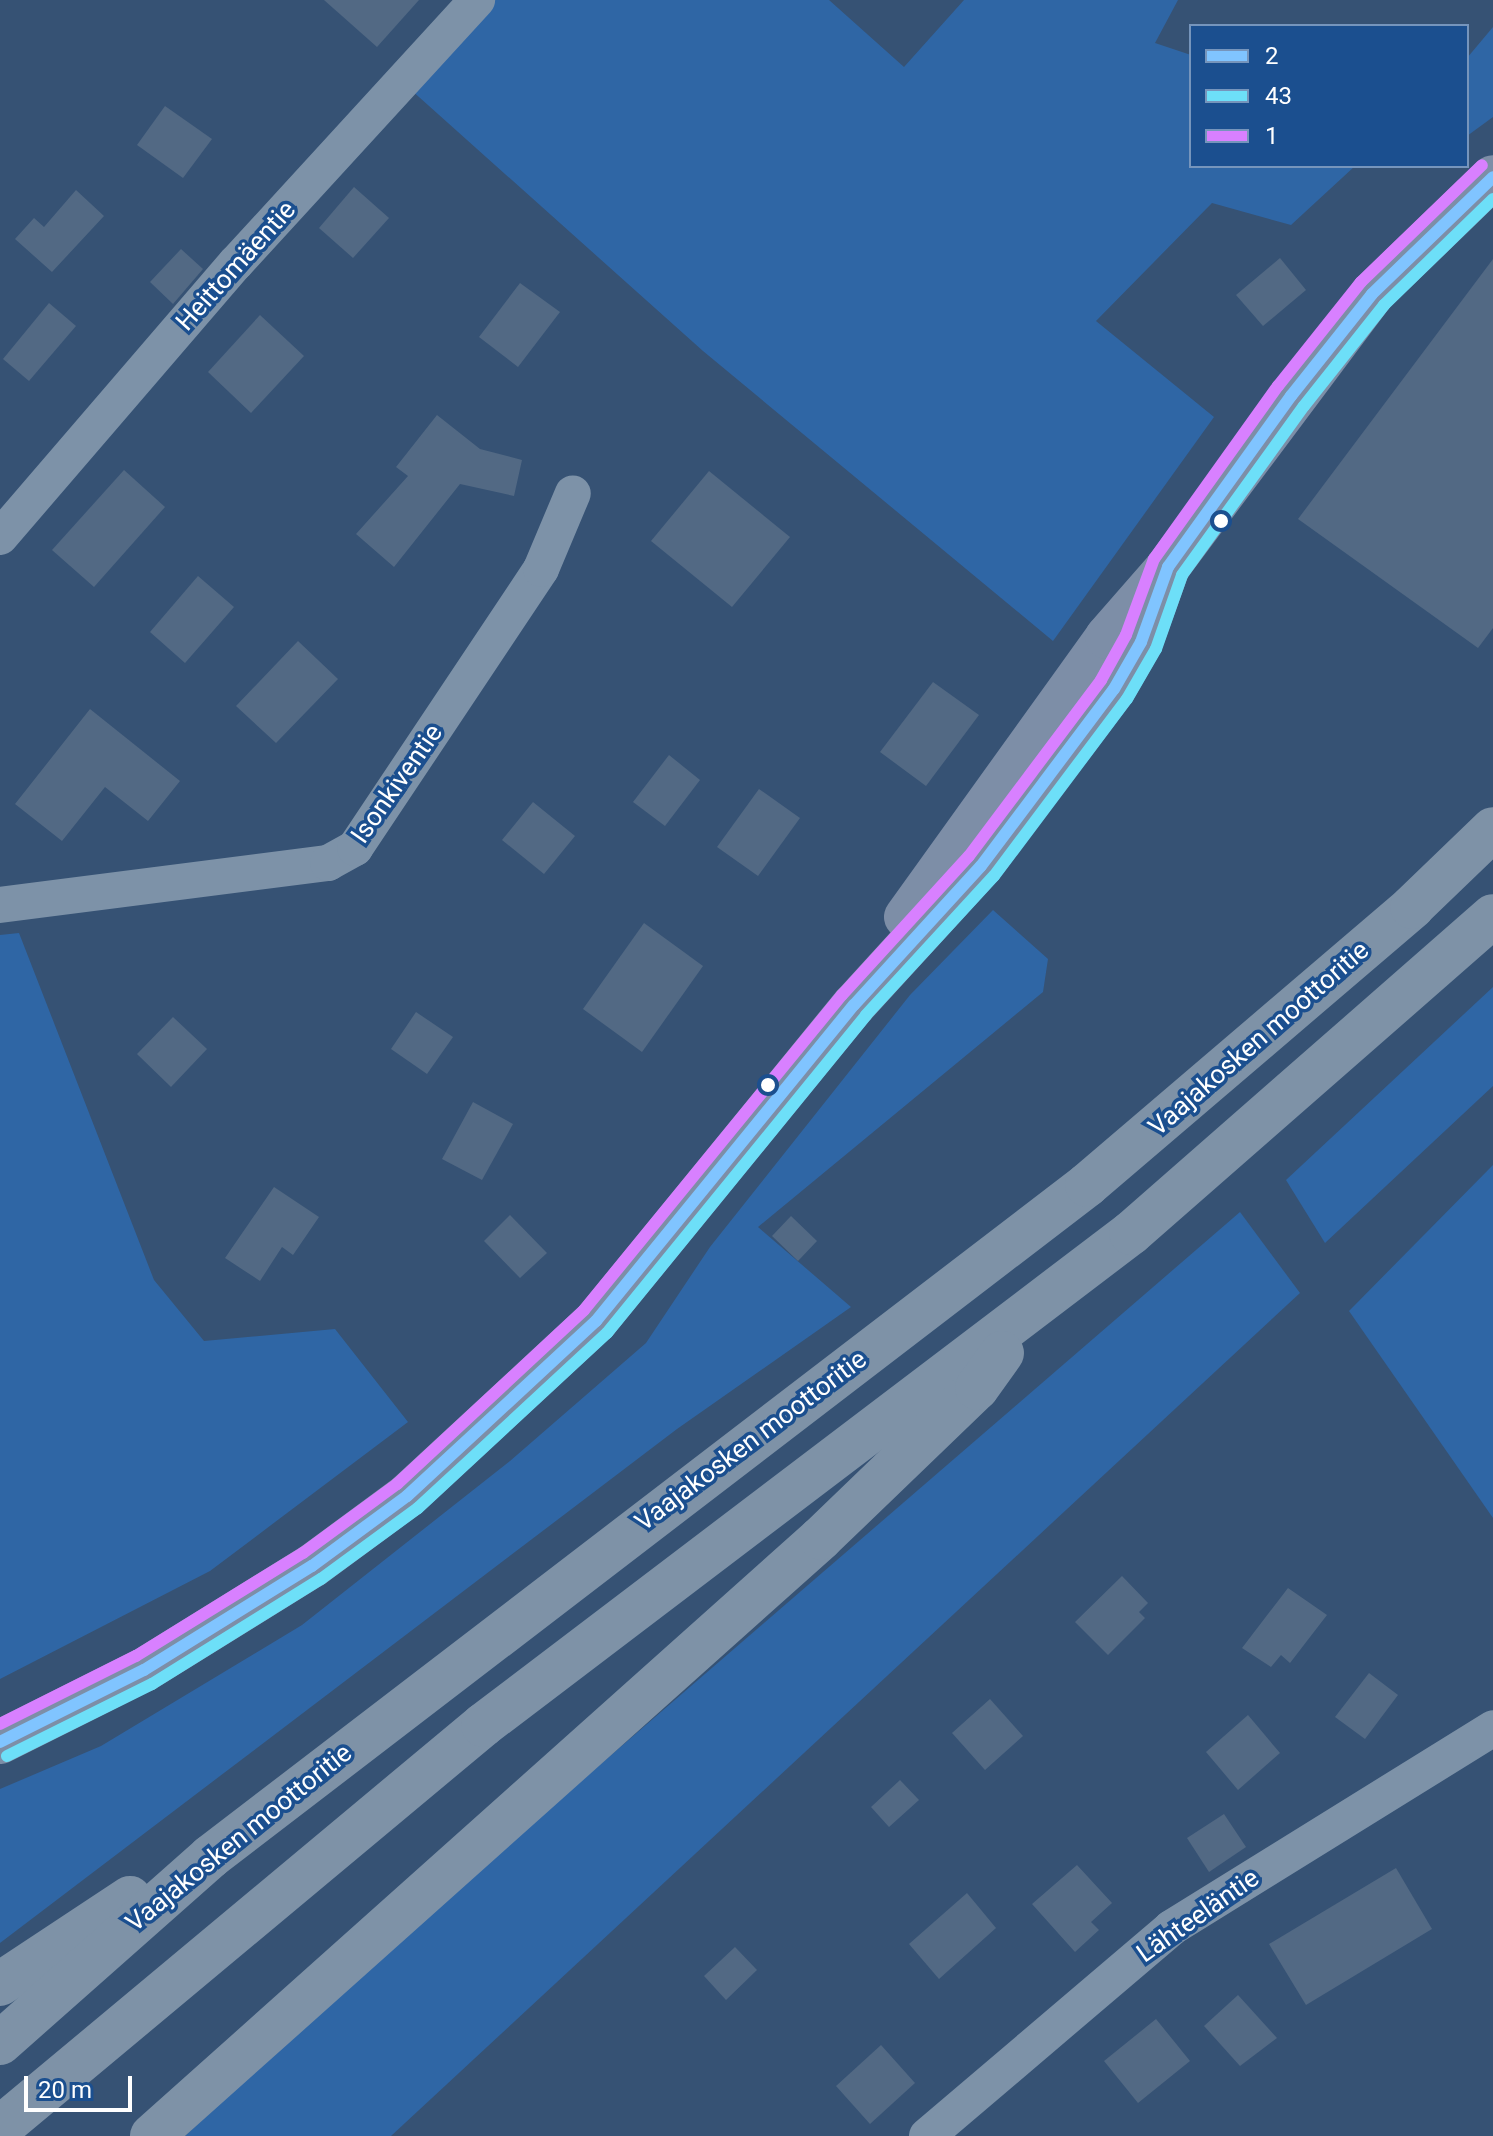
<!DOCTYPE html>
<meta charset="utf-8">
<style>
body{margin:0}
#map{position:relative;width:1493px;height:2136px;overflow:hidden;background:#365274;font-family:Roboto,sans-serif}
div>[style]{position:absolute}
.green>*{inset:0;background:#2f66a5}
.building>*{inset:0;background:#526984}
.minor>*{height:36px;margin:-18px;padding:0 18px;transform-origin:18px;border-radius:18px;background:#7d92a8}
.major>*{height:44px;margin:-22px;padding:0 22px;transform-origin:22px;border-radius:22px;background:#7d8ea7}
.highway>*{height:44px;margin:-22px;padding:0 22px;transform-origin:22px;border-radius:22px;background:#7e92a7}
.bus-1>*{height:12px;margin:-6px;padding:0 6px;transform-origin:6px;border-radius:6px;background:#80c4ff}
.bus-2>*{height:12px;margin:-6px;padding:0 6px;transform-origin:6px;border-radius:6px;background:#6ddff8}
.bus-3>*{height:12px;margin:-6px;padding:0 6px;transform-origin:6px;border-radius:6px;background:#d880ff}
.dots>*{width:22px;height:22px;translate:-50% -50%;box-sizing:border-box;border:4px solid #1b4f8f;border-radius:50%}
span{translate:-50% -50%;white-space:nowrap;text-align:center;line-height:1.15;-webkit-text-stroke:7px #1b4f8f;paint-order:stroke}
.street-label{font-size:26px;color:#fff}
.legend{position:absolute;left:1189px;top:24px;width:280px;height:144px;box-sizing:border-box;background:#1b4f8f;border:2px solid #7695bc;margin:0;padding:10px 14px;list-style:none;font-size:24px;color:#fff}
.legend li{display:flex;align-items:center;gap:16px;height:40px}
.legend b{width:40px;border:2px solid #7695bc}
.scale{position:absolute;left:24px;top:2076px;width:108px;height:36px;box-sizing:border-box;border:4px solid #fff;border-top:0;padding-left:10px;font-size:24px;line-height:28px;white-space:nowrap;color:#fff;-webkit-text-stroke:6px #1b4f8f;paint-order:stroke}
</style>
<div id="map">
<div class="green">
<i style="clip-path:polygon(474px 0,829px 0,904px 67px,964px 0,1178px 0,1155px 43px,1191px 55px,1191px 166px,1355px 166px,1291px 225px,1212px 203px,1096px 321px,1214px 417px,1053px 641px,703px 351px,400px 80px)"></i>
<i style="clip-path:polygon(1493px 27px,1493px 117px,1467px 136px,1467px 58px)"></i>
<i style="clip-path:polygon(993px 910px,1048px 959px,1043px 992px,758px 1227px,851px 1307px,677px 1429px,0 1943px,0 1789px,101px 1746px,302px 1625px,510px 1461px,646px 1343px,710px 1247px,910px 995px)"></i>
<i style="clip-path:polygon(19px 933px,154px 1280px,204px 1341px,335px 1329px,408px 1422px,210px 1571px,0 1679px,0 935px)"></i>
<i style="clip-path:polygon(1493px 987px,1493px 1086px,1325px 1243px,1286px 1180px)"></i>
<i style="clip-path:polygon(1493px 1165px,1493px 1518px,1349px 1311px)"></i>
<i style="clip-path:polygon(1240px 1212px,1300px 1293px,391px 2136px,185px 2136px,390px 1946px)"></i>
</div>
<div class="building">
<i style="clip-path:polygon(324px 0,419px 0,377px 47px)"></i>
<i style="clip-path:polygon(165px 106px,212px 139px,183px 178px,137px 145px)"></i>
<i style="clip-path:polygon(354px 187px,389px 218px,353px 258px,319px 228px)"></i>
<i style="clip-path:polygon(76px 190px,104px 216px,52px 272px,15px 239px,34px 218px,44px 227px)"></i>
<i style="clip-path:polygon(181px 249px,203px 269px,173px 304px,150px 282px)"></i>
<i style="clip-path:polygon(1280px 258px,1306px 290px,1263px 326px,1236px 295px)"></i>
<i style="clip-path:polygon(1493px 259px,1493px 628px,1478px 648px,1298px 519px)"></i>
<i style="clip-path:polygon(520px 283px,560px 312px,518px 367px,479px 337px)"></i>
<i style="clip-path:polygon(49px 303px,76px 326px,29px 381px,3px 359px)"></i>
<i style="clip-path:polygon(260px 315px,304px 356px,251px 413px,208px 372px)"></i>
<i style="clip-path:polygon(437px 415px,480px 449px,522px 460px,514px 496px,460px 484px,394px 567px,356px 534px,408px 476px,396px 467px)"></i>
<i style="clip-path:polygon(124px 470px,165px 507px,94px 587px,52px 550px)"></i>
<i style="clip-path:polygon(709px 471px,790px 537px,732px 607px,651px 541px)"></i>
<i style="clip-path:polygon(198px 576px,234px 607px,185px 663px,150px 632px)"></i>
<i style="clip-path:polygon(298px 641px,338px 679px,276px 743px,236px 706px)"></i>
<i style="clip-path:polygon(933px 682px,979px 715px,926px 786px,880px 752px)"></i>
<i style="clip-path:polygon(90px 709px,180px 781px,148px 821px,105px 787px,62px 841px,15px 804px)"></i>
<i style="clip-path:polygon(669px 755px,700px 780px,665px 826px,633px 802px)"></i>
<i style="clip-path:polygon(759px 789px,800px 818px,758px 876px,717px 847px)"></i>
<i style="clip-path:polygon(533px 802px,575px 836px,544px 874px,502px 840px)"></i>
<i style="clip-path:polygon(644px 923px,703px 966px,642px 1052px,583px 1009px)"></i>
<i style="clip-path:polygon(416px 1012px,453px 1037px,427px 1074px,391px 1049px)"></i>
<i style="clip-path:polygon(173px 1017px,207px 1049px,171px 1087px,137px 1054px)"></i>
<i style="clip-path:polygon(473px 1102px,513px 1124px,482px 1180px,442px 1159px)"></i>
<i style="clip-path:polygon(274px 1187px,319px 1217px,293px 1255px,282px 1247px,260px 1281px,225px 1258px)"></i>
<i style="clip-path:polygon(510px 1215px,547px 1253px,520px 1278px,484px 1241px)"></i>
<i style="clip-path:polygon(791px 1216px,817px 1241px,798px 1261px,772px 1236px)"></i>
<i style="clip-path:polygon(1122px 1576px,1148px 1603px,1139px 1612px,1145px 1618px,1108px 1655px,1075px 1622px)"></i>
<i style="clip-path:polygon(1288px 1588px,1327px 1615px,1290px 1663px,1281px 1655px,1271px 1667px,1242px 1648px)"></i>
<i style="clip-path:polygon(1369px 1673px,1398px 1695px,1365px 1739px,1335px 1717px)"></i>
<i style="clip-path:polygon(990px 1699px,1023px 1736px,985px 1770px,952px 1733px)"></i>
<i style="clip-path:polygon(1248px 1715px,1280px 1753px,1238px 1790px,1206px 1752px)"></i>
<i style="clip-path:polygon(900px 1780px,919px 1800px,889px 1827px,871px 1807px)"></i>
<i style="clip-path:polygon(1224px 1814px,1246px 1847px,1209px 1872px,1187px 1838px)"></i>
<i style="clip-path:polygon(1077px 1865px,1112px 1903px,1091px 1922px,1099px 1930px,1075px 1952px,1032px 1904px)"></i>
<i style="clip-path:polygon(1396px 1868px,1432px 1929px,1306px 2005px,1269px 1944px)"></i>
<i style="clip-path:polygon(967px 1893px,996px 1928px,939px 1979px,909px 1944px)"></i>
<i style="clip-path:polygon(735px 1947px,757px 1970px,726px 2000px,704px 1976px)"></i>
<i style="clip-path:polygon(1238px 1995px,1277px 2038px,1240px 2066px,1204px 2026px)"></i>
<i style="clip-path:polygon(1156px 2019px,1190px 2061px,1138px 2103px,1104px 2061px)"></i>
<i style="clip-path:polygon(881px 2045px,915px 2083px,870px 2124px,836px 2086px)"></i>
</div>
<div class="minor">
<i style="left:0;top:537px;width:362px;rotate:-49.3deg"></i>
<i style="left:236px;top:263px;width:357px;rotate:-47.5deg"></i>
<i style="left:0;top:905px;width:331px;rotate:-7.3deg"></i>
<i style="left:328px;top:863px;width:31px;rotate:-29deg"></i>
<i style="left:355px;top:848px;width:335px;rotate:-56.3deg"></i>
<i style="left:541px;top:569px;width:82px;rotate:-67.2deg"></i>
<i style="left:927px;top:2136px;width:321px;rotate:-40.4deg"></i>
<i style="left:1171px;top:1928px;width:379px;rotate:-31.8deg"></i>
</div>
<div class="major">
<i style="left:906px;top:917px;width:345px;rotate:-54.3deg"></i>
<i style="left:1107px;top:637px;width:93px;rotate:-48.9deg"></i>
<i style="left:1168px;top:567px;width:341px;rotate:-53.2deg"></i>
<i style="left:1372px;top:294px;width:168px;rotate:-44deg"></i>
<i style="left:0;top:1742px;width:161px;rotate:-26.6deg"></i>
<i style="left:144px;top:1670px;width:198px;rotate:-31.8deg"></i>
<i style="left:312px;top:1566px;width:118px;rotate:-36.4deg"></i>
<i style="left:407px;top:1496px;width:258px;rotate:-42.8deg"></i>
<i style="left:596px;top:1321px;width:408px;rotate:-50.8deg"></i>
<i style="left:854px;top:1005px;width:188px;rotate:-47.6deg"></i>
<i style="left:981px;top:866px;width:221px;rotate:-53.1deg"></i>
<i style="left:1114px;top:689px;width:54px;rotate:-60.1deg"></i>
<i style="left:1141px;top:642px;width:80px;rotate:-70.2deg"></i>
</div>
<div class="highway">
<i style="left:0;top:1984px;width:156px;rotate:-33.5deg"></i>
<i style="left:0;top:2043px;width:281px;rotate:-41.5deg"></i>
<i style="left:210px;top:1857px;width:1105px;rotate:-37.46deg"></i>
<i style="left:1087px;top:1185px;width:428px;rotate:-40.5deg"></i>
<i style="left:1412px;top:907px;width:112px;rotate:-43.9deg"></i>
<i style="left:0;top:2128px;width:629px;rotate:-39.84deg"></i>
<i style="left:483px;top:1725px;width:814px;rotate:-37.21deg"></i>
<i style="left:1131px;top:1233px;width:481px;rotate:-41.2deg"></i>
<i style="left:152px;top:2136px;width:897px;rotate:-41.79deg"></i>
<i style="left:821px;top:1538px;width:216px;rotate:-43.9deg"></i>
<i style="left:977px;top:1388px;width:43px;rotate:-54.5deg"></i>
</div>
<div class="bus-1">
<i style="left:0;top:1742px;width:161px;rotate:-26.6deg"></i>
<i style="left:144px;top:1670px;width:198px;rotate:-31.8deg"></i>
<i style="left:312px;top:1566px;width:118px;rotate:-36.4deg"></i>
<i style="left:407px;top:1496px;width:258px;rotate:-42.8deg"></i>
<i style="left:596px;top:1321px;width:408px;rotate:-50.8deg"></i>
<i style="left:854px;top:1005px;width:188px;rotate:-47.6deg"></i>
<i style="left:981px;top:866px;width:221px;rotate:-53.1deg"></i>
<i style="left:1114px;top:689px;width:54px;rotate:-60.1deg"></i>
<i style="left:1141px;top:642px;width:80px;rotate:-70.2deg"></i>
<i style="left:1168px;top:567px;width:211px;rotate:-54.3deg"></i>
<i style="left:1291px;top:396px;width:130px;rotate:-51.5deg"></i>
<i style="left:1372px;top:294px;width:168px;rotate:-44deg"></i>
</div>
<div class="bus-2">
<i style="left:7px;top:1756px;width:162px;rotate:-26.4deg"></i>
<i style="left:152px;top:1684px;width:199px;rotate:-31.9deg"></i>
<i style="left:321px;top:1579px;width:120px;rotate:-36.2deg"></i>
<i style="left:418px;top:1508px;width:258px;rotate:-42.8deg"></i>
<i style="left:607px;top:1333px;width:410px;rotate:-50.8deg"></i>
<i style="left:866px;top:1015px;width:189px;rotate:-47.4deg"></i>
<i style="left:994px;top:876px;width:221px;rotate:-53.1deg"></i>
<i style="left:1127px;top:699px;width:58px;rotate:-59.9deg"></i>
<i style="left:1156px;top:649px;width:78px;rotate:-70.6deg"></i>
<i style="left:1182px;top:575px;width:208px;rotate:-54.2deg"></i>
<i style="left:1304px;top:406px;width:129px;rotate:-51.6deg"></i>
<i style="left:1384px;top:305px;width:152px;rotate:-44.2deg"></i>
</div>
<div class="bus-3">
<i style="left:0;top:1724px;width:152px;rotate:-26.6deg"></i>
<i style="left:136px;top:1656px;width:196px;rotate:-31.7deg"></i>
<i style="left:303px;top:1553px;width:117px;rotate:-36.3deg"></i>
<i style="left:397px;top:1484px;width:255px;rotate:-42.9deg"></i>
<i style="left:584px;top:1310px;width:407px;rotate:-50.7deg"></i>
<i style="left:842px;top:995px;width:188px;rotate:-47.6deg"></i>
<i style="left:969px;top:856px;width:220px;rotate:-53.1deg"></i>
<i style="left:1101px;top:680px;width:51px;rotate:-60.9deg"></i>
<i style="left:1126px;top:635px;width:81px;rotate:-69.8deg"></i>
<i style="left:1154px;top:559px;width:213px;rotate:-54.4deg"></i>
<i style="left:1278px;top:386px;width:133px;rotate:-51.4deg"></i>
<i style="left:1361px;top:282px;width:168px;rotate:-44deg"></i>
</div>
<div class="dots">
<i style="left:1221px;top:521px;background:#fff"></i>
<i style="left:768px;top:1085px;background:#fff"></i>
</div>
<div class="street-label">
<span style="left:236px;top:266px;rotate:-48deg">Heittomäentie</span>
<span style="left:397px;top:784px;rotate:-55deg">Isonkiventie</span>
<span style="left:1259px;top:1039px;rotate:-41deg">Vaajakosken moottoritie</span>
<span style="left:751px;top:1441px;rotate:-37deg">Vaajakosken moottoritie</span>
<span style="left:239px;top:1838px;rotate:-39deg">Vaajakosken moottoritie</span>
<span style="left:1198px;top:1916px;rotate:-35deg">Lähteeläntie</span>
</div>
<ul class="legend">
<li><b style="height:10px;background:#80c4ff"></b>2</li>
<li><b style="height:10px;background:#6ddff8"></b>43</li>
<li><b style="height:10px;background:#d880ff"></b>1</li>
</ul>
<div class="scale">20 m</div>
</div>
